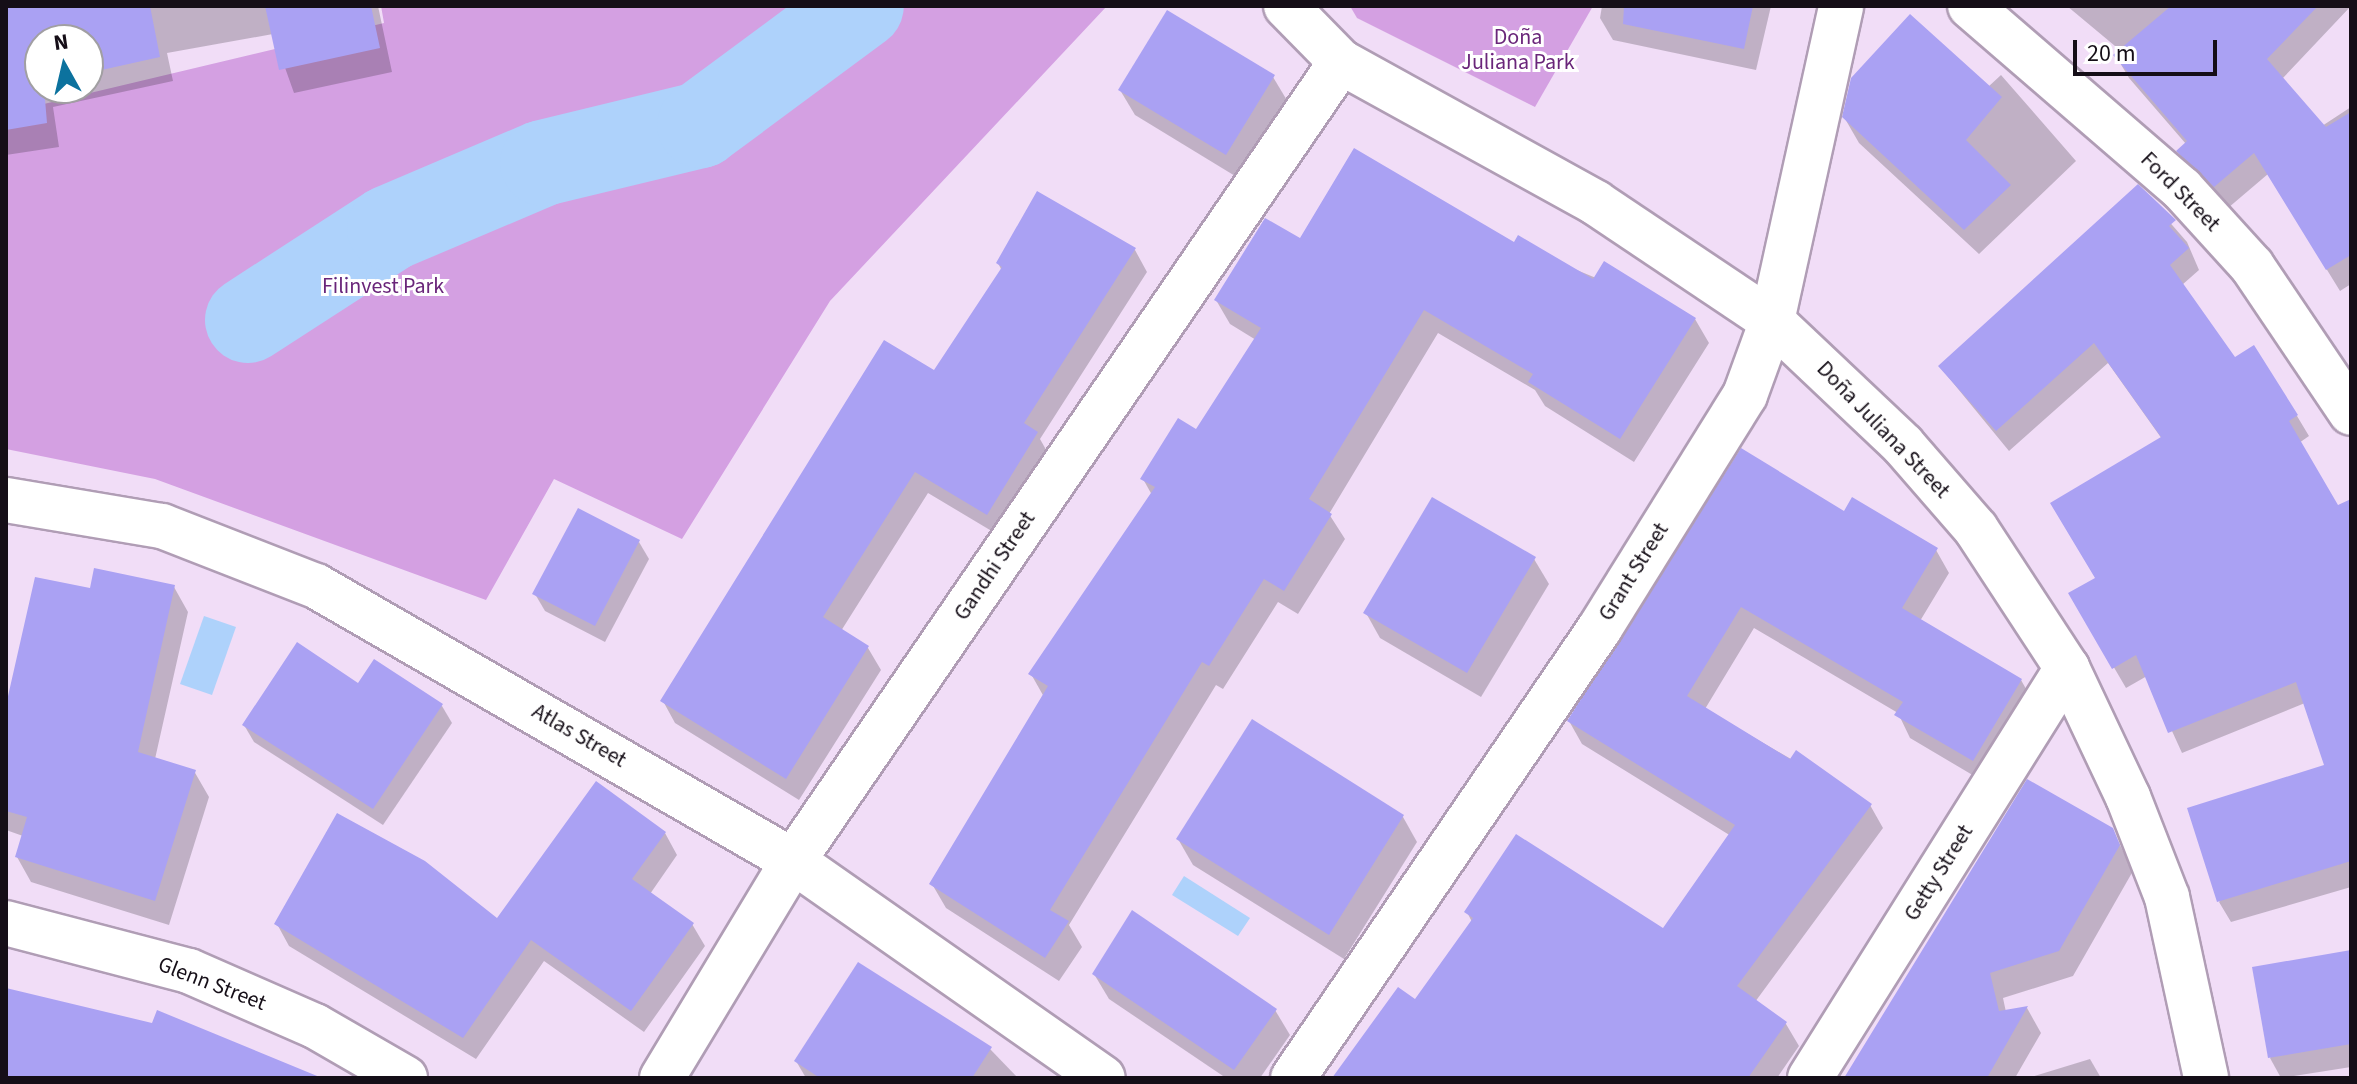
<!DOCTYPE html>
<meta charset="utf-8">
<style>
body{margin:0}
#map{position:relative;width:2357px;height:1084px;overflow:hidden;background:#f1ddf7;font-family:"Source Sans 3",sans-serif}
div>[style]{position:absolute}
.green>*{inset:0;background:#d4a0e2}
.water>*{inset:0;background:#aed2fb}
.shadow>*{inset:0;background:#0003}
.river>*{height:86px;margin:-43px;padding:0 43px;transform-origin:43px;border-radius:43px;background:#aed2fb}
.building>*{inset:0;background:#aaa1f3}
.roads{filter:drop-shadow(2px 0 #b09db5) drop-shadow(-2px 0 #b09db5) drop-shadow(0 2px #b09db5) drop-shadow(0 -2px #b09db5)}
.minor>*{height:44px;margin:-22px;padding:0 22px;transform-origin:22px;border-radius:22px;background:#fff}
span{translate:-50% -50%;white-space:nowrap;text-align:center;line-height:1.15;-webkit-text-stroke:6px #fff;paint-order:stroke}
.park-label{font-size:22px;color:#6a267a}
.street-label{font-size:22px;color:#150e17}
.frame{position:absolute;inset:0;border:8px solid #150e17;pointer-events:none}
.north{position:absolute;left:24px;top:24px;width:80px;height:80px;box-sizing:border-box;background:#fff;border:2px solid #a19fa2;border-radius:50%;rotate:352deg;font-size:22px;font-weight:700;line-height:32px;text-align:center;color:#150e17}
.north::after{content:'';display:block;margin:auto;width:28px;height:36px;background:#0c729e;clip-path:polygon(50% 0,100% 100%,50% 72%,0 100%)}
.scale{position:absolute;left:2073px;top:40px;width:144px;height:36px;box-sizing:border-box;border:4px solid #150e17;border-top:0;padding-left:10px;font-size:24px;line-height:28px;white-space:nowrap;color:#150e17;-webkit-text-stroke:6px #fff;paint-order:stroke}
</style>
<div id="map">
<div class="green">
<i style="clip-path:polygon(381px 6px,1107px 6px,830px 301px,682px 539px,554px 479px,486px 600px,155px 479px,6px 449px,6px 113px,384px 23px)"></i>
<i style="clip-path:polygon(1350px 6px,1593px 6px,1535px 107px,1357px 18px)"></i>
</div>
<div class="water">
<i style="clip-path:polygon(204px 616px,236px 627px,212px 695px,180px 684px)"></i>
<i style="clip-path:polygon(1184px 876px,1250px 918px,1238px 936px,1172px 895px)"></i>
</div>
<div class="shadow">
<i style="clip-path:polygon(evenodd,6px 6px,378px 6px,392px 72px,294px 93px,273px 34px,167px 53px,173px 81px,53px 107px,59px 147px,6px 155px,6px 6px,40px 40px,88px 40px,88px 88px,40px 88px,40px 40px)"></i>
<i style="clip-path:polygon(1602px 6px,1771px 6px,1756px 70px,1613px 40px,1600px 18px)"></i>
<i style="clip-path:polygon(2067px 6px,2351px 6px,2282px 79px,2322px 126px,2351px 107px,2351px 284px,2340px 291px,2268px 174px,2228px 208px,2191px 173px,2178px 151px,2186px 144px,2129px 78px,2116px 56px,2121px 51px)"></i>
<i style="clip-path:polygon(2001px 75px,2076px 161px,1979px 254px,1859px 143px,1844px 117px,1988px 87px)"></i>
<i style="clip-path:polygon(1273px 77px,1288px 102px,1240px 179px,1135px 115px,1120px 90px)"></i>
<i style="clip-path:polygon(2138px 186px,2187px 242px,2199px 270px,2182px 285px,2235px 360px,2297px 416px,2309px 436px,2299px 443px,2337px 507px,2351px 502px,2351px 887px,2231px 922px,2219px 902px,2326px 767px,2305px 703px,2182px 753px,2147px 676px,2126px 688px,2071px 594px,2098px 579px,2162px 439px,2108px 363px,2009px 451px,1940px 367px)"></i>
<i style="clip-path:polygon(1301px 241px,1514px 244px,1695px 319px,1709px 343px,1634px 462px,1545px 406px,1535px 390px,1438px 333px,1329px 514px,1345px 539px,1298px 614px,1278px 602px,1223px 689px,1216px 685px,1069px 925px,1082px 947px,1059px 981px,946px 908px,932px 884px,1044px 697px,1031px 674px,1152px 495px,1143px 479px,1196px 431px,1256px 340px,1230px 324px,1216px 300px)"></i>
<i style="clip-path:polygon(1135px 250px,1147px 272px,1040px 439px,1049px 455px,1000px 536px,928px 493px,841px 631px,868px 648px,881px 670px,799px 800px,675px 723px,663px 701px,935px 372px,1002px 271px,998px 263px)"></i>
<i style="clip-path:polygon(1844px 513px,1936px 550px,1949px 573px,1920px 621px,2021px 680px,2034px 703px,1986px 783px,1910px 738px,1898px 713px,1754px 628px,1705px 709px,1870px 805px,1883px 828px,1755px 1002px,1786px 1024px,1799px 1046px,1777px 1078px,1335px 1078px,1415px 1001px,1472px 922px,1467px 912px,1663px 930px,1731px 836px,1582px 744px,1569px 721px)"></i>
<i style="clip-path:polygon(639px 542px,649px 559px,605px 642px,545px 611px,535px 594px)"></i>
<i style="clip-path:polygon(1534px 559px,1549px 584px,1481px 697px,1380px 638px,1366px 613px)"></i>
<i style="clip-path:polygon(174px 587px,188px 612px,155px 759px,194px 771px,209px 797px,169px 925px,31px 882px,17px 857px,23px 836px,6px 830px,6px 714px,91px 591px)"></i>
<i style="clip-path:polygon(442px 706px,452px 723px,383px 825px,254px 742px,244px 725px)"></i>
<i style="clip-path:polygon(1252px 722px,1403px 817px,1417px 842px,1344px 959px,1193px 865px,1178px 839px)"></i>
<i style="clip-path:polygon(2028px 782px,2112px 829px,2133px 871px,2073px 976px,2003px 998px,2006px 1012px,2027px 1008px,2041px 1033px,2015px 1078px,1846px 1078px)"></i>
<i style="clip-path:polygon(665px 833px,677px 855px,650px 894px,692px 924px,705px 946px,644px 1032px,544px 961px,476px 1059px,289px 946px,277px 924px,498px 921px)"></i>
<i style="clip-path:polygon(2351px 952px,2351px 1067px,2281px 1078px,2270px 1058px)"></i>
<i style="clip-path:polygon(1094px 974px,1275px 1010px,1290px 1035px,1260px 1078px,1226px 1078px,1109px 999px)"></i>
<i style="clip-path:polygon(990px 1049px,1018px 1078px,806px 1078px,796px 1061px)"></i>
<i style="clip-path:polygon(2090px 1059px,2101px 1078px,2028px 1078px)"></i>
</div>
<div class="river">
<i style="left:248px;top:320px;width:169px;rotate:-32.9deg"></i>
<i style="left:390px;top:228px;width:166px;rotate:-23deg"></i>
<i style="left:543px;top:163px;width:162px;rotate:-13.6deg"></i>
<i style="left:700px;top:125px;width:200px;rotate:-36.5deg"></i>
</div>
<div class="building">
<i style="clip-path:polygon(6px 6px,150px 6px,160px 57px,88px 73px,88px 40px,40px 40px,47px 123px,6px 130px)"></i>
<i style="clip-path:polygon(265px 6px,371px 6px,380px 48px,279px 70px)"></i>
<i style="clip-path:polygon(1624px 6px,1753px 6px,1744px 49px,1623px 24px)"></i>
<i style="clip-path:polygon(2171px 6px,2318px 6px,2267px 59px,2326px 127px,2351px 112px,2351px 255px,2326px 270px,2254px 153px,2214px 187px,2176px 151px,2187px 141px,2113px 55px)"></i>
<i style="clip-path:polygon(1167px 10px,1275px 75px,1226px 155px,1118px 90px)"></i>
<i style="clip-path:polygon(1910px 14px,2002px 97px,1966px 140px,2011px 185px,1964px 230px,1842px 117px,1851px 78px)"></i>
<i style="clip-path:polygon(1354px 148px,1514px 242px,1518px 235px,1593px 279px,1604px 261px,1696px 318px,1620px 439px,1528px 382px,1533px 374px,1424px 310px,1309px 499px,1332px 514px,1284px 591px,1264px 579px,1209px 666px,1202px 662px,1050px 910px,1069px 921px,1045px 958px,929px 884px,1048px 686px,1028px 674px,1155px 487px,1140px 479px,1178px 418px,1196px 429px,1261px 328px,1214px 300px,1265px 218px,1300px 238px)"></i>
<i style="clip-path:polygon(2138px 184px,2176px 220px,2169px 226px,2189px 248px,2170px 265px,2235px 357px,2254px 345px,2298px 415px,2289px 421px,2338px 505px,2351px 499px,2351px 861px,2217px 902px,2187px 808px,2324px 765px,2296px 682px,2168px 733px,2136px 655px,2112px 669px,2068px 593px,2095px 578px,2050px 503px,2161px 437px,2094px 343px,1996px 431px,1938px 366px)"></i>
<i style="clip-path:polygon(1037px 191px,1136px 248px,1024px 423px,1038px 432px,987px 515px,915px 472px,823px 617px,869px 646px,786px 779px,660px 701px,884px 340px,934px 370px,1002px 267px,996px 263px)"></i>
<i style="clip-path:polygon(1741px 448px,1844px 511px,1852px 497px,1938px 548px,1902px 608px,2022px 679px,1973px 761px,1894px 715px,1903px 702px,1741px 607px,1687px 696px,1790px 759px,1796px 750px,1872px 804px,1737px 986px,1787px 1022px,1748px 1078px,1332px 1078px,1398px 987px,1415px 999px,1473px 918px,1464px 912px,1516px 834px,1663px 928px,1735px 825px,1567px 721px)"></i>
<i style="clip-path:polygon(1432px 497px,1536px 557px,1467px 673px,1363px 613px)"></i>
<i style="clip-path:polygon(578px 508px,640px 540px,595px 626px,532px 594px)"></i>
<i style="clip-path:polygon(94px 568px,175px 585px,138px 752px,196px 770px,155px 901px,15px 857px,27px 817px,6px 811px,6px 705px,35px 577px,90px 588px)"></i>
<i style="clip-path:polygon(297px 642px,358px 683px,374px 659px,443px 704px,373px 809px,242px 725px)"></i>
<i style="clip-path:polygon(1252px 719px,1404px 815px,1329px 935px,1176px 839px)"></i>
<i style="clip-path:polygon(2027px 779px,2113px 828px,2120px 845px,2059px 951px,1990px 973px,1999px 1011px,2028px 1006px,1987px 1078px,1844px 1078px)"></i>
<i style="clip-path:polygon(596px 781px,666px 832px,632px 879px,694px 923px,631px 1011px,531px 940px,463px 1038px,274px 924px,337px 813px,425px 861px,497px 918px)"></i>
<i style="clip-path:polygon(1132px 910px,1277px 1009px,1234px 1070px,1092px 974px)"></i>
<i style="clip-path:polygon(2351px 950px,2351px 1044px,2268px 1058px,2252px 967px)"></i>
<i style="clip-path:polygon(858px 962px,992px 1047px,972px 1078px,820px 1078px,794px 1061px)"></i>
<i style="clip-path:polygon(6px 988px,152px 1023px,157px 1010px,322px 1078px,6px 1078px)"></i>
</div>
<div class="roads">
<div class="minor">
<i style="left:1286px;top:6px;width:78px;rotate:45.5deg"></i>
<i style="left:1341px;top:62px;width:291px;rotate:28.9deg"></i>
<i style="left:1596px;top:203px;width:212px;rotate:33.8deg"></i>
<i style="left:1772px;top:321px;width:180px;rotate:43.4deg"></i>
<i style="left:1903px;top:445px;width:111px;rotate:49deg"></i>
<i style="left:1976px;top:529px;width:166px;rotate:56.8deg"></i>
<i style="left:2067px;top:668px;width:143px;rotate:64.7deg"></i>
<i style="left:2128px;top:797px;width:107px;rotate:68.7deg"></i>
<i style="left:2167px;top:897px;width:185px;rotate:77.8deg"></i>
<i style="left:1970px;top:6px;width:280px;rotate:40.8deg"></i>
<i style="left:2182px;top:189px;width:104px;rotate:47.7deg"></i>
<i style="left:2252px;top:266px;width:177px;rotate:56deg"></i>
<i style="left:6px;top:500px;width:158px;rotate:9.5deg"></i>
<i style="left:162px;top:526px;width:165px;rotate:21.3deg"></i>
<i style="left:316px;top:586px;width:551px;rotate:29.96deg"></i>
<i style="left:793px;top:861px;width:378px;rotate:35deg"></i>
<i style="left:6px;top:923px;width:189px;rotate:14.7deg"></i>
<i style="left:189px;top:971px;width:137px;rotate:23.6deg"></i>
<i style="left:315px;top:1026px;width:104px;rotate:30deg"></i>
<i style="left:662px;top:1078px;width:253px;rotate:-58.9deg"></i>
<i style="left:793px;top:861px;width:969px;rotate:-55.56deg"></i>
<i style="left:1293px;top:1078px;width:545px;rotate:-55.7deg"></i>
<i style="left:1600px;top:628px;width:274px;rotate:-58.1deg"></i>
<i style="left:1745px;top:395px;width:79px;rotate:-70deg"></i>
<i style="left:1772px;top:321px;width:322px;rotate:-77.6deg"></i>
<i style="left:1810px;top:1078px;width:484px;rotate:-57.9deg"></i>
</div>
</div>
<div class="park-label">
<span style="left:1518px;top:50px">Doña<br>Juliana Park</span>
<span style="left:383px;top:287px">Filinvest Park</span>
</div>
<div class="street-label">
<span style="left:2180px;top:192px;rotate:45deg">Ford Street</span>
<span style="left:1883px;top:430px;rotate:46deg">Doña Juliana Street</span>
<span style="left:995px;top:566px;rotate:-56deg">Gandhi Street</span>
<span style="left:1634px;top:572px;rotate:-58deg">Grant Street</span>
<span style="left:579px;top:736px;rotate:30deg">Atlas Street</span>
<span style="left:1939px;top:873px;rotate:-58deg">Getty Street</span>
<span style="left:212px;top:984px;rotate:21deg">Glenn Street</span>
</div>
<div class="frame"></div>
<div class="north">N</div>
<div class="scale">20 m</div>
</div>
